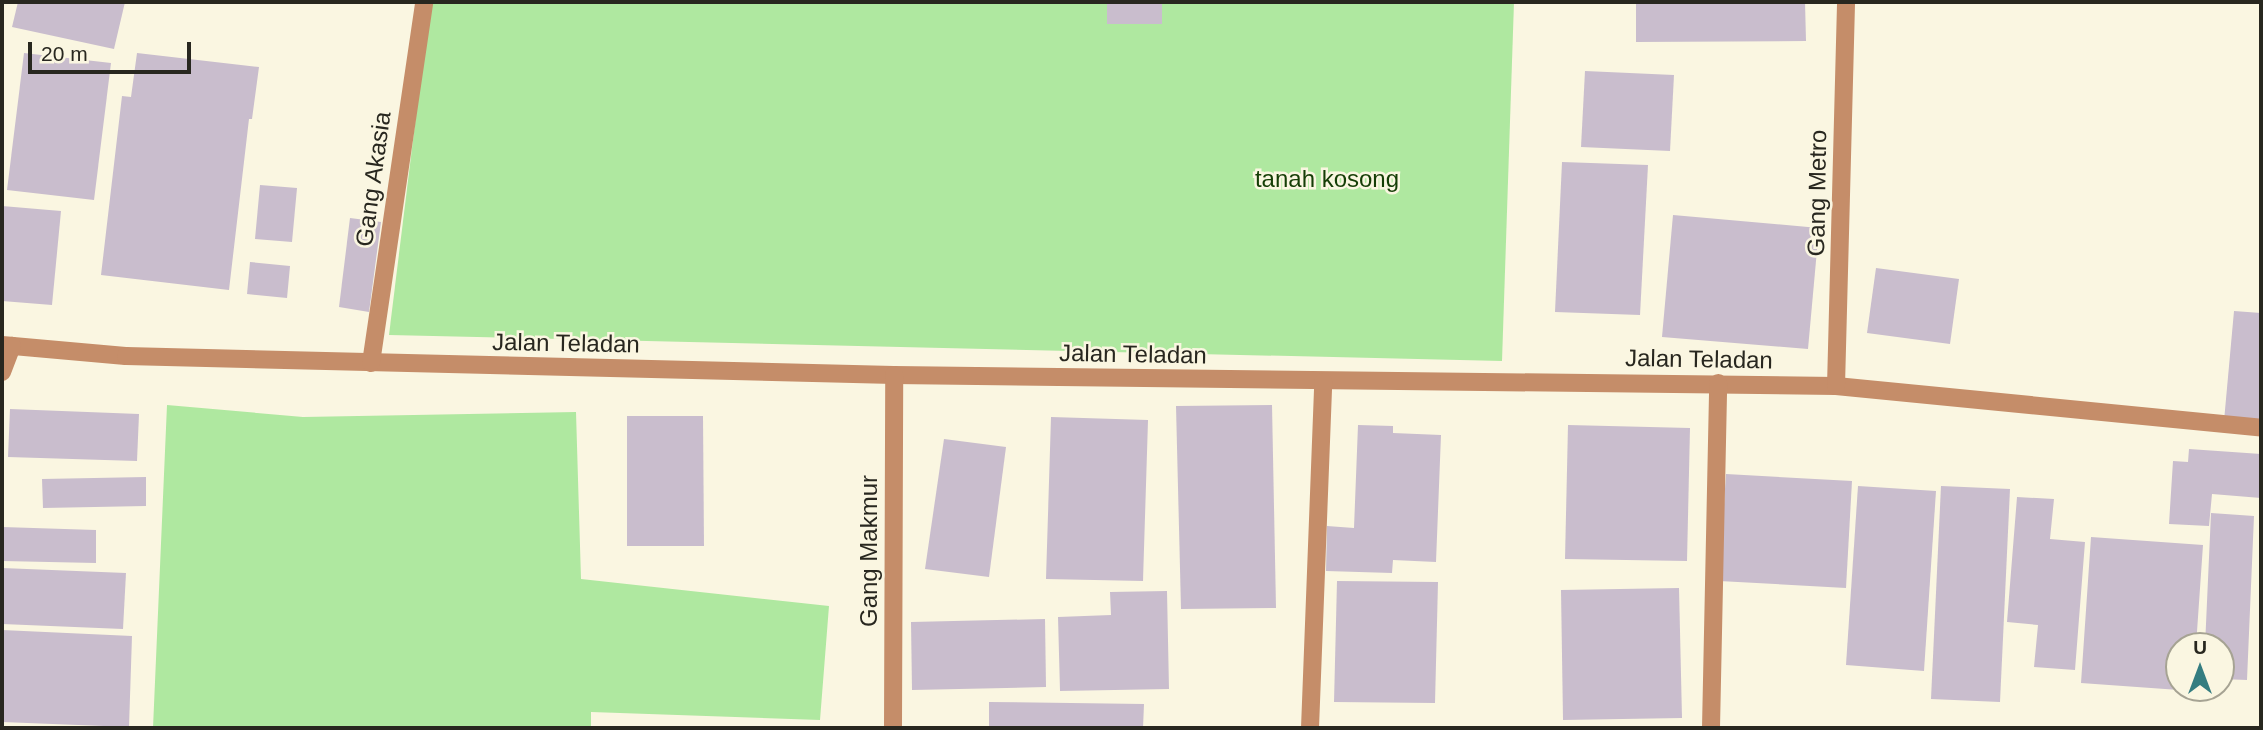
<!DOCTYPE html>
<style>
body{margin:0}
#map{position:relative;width:2263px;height:730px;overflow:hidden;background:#faf6e1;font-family:Arial,sans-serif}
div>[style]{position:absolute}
.green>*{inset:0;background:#afe8a0}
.building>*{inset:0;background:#c9bdcd}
.street>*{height:18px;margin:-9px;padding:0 9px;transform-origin:9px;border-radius:9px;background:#c58d69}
span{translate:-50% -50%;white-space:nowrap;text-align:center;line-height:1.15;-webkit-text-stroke:5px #faf6e1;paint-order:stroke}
.street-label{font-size:24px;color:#28271f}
.park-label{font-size:24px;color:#153e06}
.frame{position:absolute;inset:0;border:4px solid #28271f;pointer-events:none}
.north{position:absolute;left:2165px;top:632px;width:70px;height:70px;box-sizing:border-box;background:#faf6e1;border:2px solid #a6a393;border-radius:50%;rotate:0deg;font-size:19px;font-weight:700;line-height:28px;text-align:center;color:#28271f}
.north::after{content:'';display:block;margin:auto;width:24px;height:32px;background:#347d80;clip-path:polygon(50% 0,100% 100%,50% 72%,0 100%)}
.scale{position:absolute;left:28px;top:42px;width:163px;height:32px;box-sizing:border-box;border:4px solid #28271f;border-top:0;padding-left:9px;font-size:21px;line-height:24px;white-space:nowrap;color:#28271f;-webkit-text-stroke:5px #faf6e1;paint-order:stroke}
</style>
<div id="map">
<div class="green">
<i style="clip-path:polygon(430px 2px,1514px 2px,1502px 361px,389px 335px)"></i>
<i style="clip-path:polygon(167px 405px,303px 417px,576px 412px,581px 579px,829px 606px,820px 720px,591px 712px,591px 728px,153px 728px)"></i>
</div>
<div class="building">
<i style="clip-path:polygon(18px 2px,125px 2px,114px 49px,12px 27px)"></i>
<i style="clip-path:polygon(1107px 2px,1162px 2px,1162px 24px,1107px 24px)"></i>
<i style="clip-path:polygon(1636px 2px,1805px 2px,1806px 41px,1636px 42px)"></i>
<i style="clip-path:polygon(24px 53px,111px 63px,94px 200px,7px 190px)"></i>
<i style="clip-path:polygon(137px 53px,259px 67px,252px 119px,249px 119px,229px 290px,101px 275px,122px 96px,131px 97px)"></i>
<i style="clip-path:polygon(1585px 71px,1674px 75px,1670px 151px,1581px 147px)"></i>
<i style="clip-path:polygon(1562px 162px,1648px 165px,1640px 315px,1555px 312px)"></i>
<i style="clip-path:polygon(260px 185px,297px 188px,292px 242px,255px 239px)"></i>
<i style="clip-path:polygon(2px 206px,61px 211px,52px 305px,2px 301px)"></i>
<i style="clip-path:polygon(1673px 215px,1819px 228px,1808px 349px,1662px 337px)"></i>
<i style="clip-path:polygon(350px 218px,381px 222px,369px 312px,339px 307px)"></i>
<i style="clip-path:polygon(250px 262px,290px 266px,287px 298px,247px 294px)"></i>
<i style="clip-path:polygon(1876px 268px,1959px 279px,1950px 344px,1867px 333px)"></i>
<i style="clip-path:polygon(2234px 311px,2261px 313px,2261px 424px,2224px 421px)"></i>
<i style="clip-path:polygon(1272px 405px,1276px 608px,1181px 609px,1176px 406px)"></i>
<i style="clip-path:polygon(10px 409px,139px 414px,137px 461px,8px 457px)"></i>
<i style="clip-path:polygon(627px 416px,703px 416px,704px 546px,627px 546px)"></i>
<i style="clip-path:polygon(1051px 417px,1148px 420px,1143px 581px,1046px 579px)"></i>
<i style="clip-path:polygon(1358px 425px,1393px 426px,1393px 433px,1441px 435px,1436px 562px,1393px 560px,1392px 573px,1326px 571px,1327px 526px,1354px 528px)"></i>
<i style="clip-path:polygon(1568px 425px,1690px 428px,1687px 561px,1565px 559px)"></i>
<i style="clip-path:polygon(944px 439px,1006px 447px,989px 577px,925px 569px)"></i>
<i style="clip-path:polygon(2189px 449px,2261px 454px,2261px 498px,2212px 494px,2209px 526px,2169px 524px,2173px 461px,2188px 462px)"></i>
<i style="clip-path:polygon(1726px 474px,1852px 481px,1846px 588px,1719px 581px)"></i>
<i style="clip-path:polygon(146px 477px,146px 506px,43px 508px,42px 479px)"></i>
<i style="clip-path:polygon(1858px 486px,1936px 491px,1924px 671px,1846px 665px)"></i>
<i style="clip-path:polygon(1941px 486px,2010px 489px,2000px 702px,1931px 699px)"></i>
<i style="clip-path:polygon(2017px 497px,2054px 499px,2050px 539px,2085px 542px,2075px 670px,2034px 667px,2038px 625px,2007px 622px)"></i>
<i style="clip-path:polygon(2211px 513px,2254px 516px,2247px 680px,2221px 679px,2221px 646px,2205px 646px)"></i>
<i style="clip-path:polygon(2px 527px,96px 530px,96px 563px,2px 561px)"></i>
<i style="clip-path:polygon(2091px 537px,2203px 545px,2196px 646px,2179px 646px,2179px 690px,2081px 683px)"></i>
<i style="clip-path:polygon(2px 568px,126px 573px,123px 629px,2px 624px)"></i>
<i style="clip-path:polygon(1337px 581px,1438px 582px,1435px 703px,1334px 702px)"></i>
<i style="clip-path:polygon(1679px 588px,1682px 718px,1563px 720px,1561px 590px)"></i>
<i style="clip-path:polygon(1167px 591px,1169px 689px,1060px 691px,1058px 617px,1111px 615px,1110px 592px)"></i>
<i style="clip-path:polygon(1045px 619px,1046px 687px,912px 690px,911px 622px)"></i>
<i style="clip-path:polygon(2px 630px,132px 636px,129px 727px,2px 722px)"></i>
<i style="clip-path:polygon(989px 702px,1144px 704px,1143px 728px,989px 728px)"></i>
</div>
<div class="street">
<i style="left:2px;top:345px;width:124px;rotate:5.1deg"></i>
<i style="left:126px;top:356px;width:768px;rotate:1.42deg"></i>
<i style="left:894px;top:375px;width:942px;rotate:0.67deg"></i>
<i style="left:1836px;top:386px;width:427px;rotate:5.6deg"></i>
<i style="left:371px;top:363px;width:365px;rotate:-81.6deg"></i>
<i style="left:2px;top:372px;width:28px;rotate:-69deg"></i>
<i style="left:1836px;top:386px;width:384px;rotate:-88.5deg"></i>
<i style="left:893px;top:728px;width:353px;rotate:-89.8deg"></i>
<i style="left:1310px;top:728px;width:346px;rotate:-87.8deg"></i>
<i style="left:1711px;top:728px;width:345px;rotate:-88.8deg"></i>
</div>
<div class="street-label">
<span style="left:373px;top:179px;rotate:-82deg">Gang Akasia</span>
<span style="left:1817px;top:193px;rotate:-89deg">Gang Metro</span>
<span style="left:566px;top:343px;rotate:1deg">Jalan Teladan</span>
<span style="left:1133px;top:354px;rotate:1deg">Jalan Teladan</span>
<span style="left:1699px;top:359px;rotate:1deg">Jalan Teladan</span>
<span style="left:869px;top:551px;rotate:-90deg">Gang Makmur</span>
</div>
<div class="park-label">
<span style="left:1327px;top:179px">tanah kosong</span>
</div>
<div class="frame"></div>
<div class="north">U</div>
<div class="scale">20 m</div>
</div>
